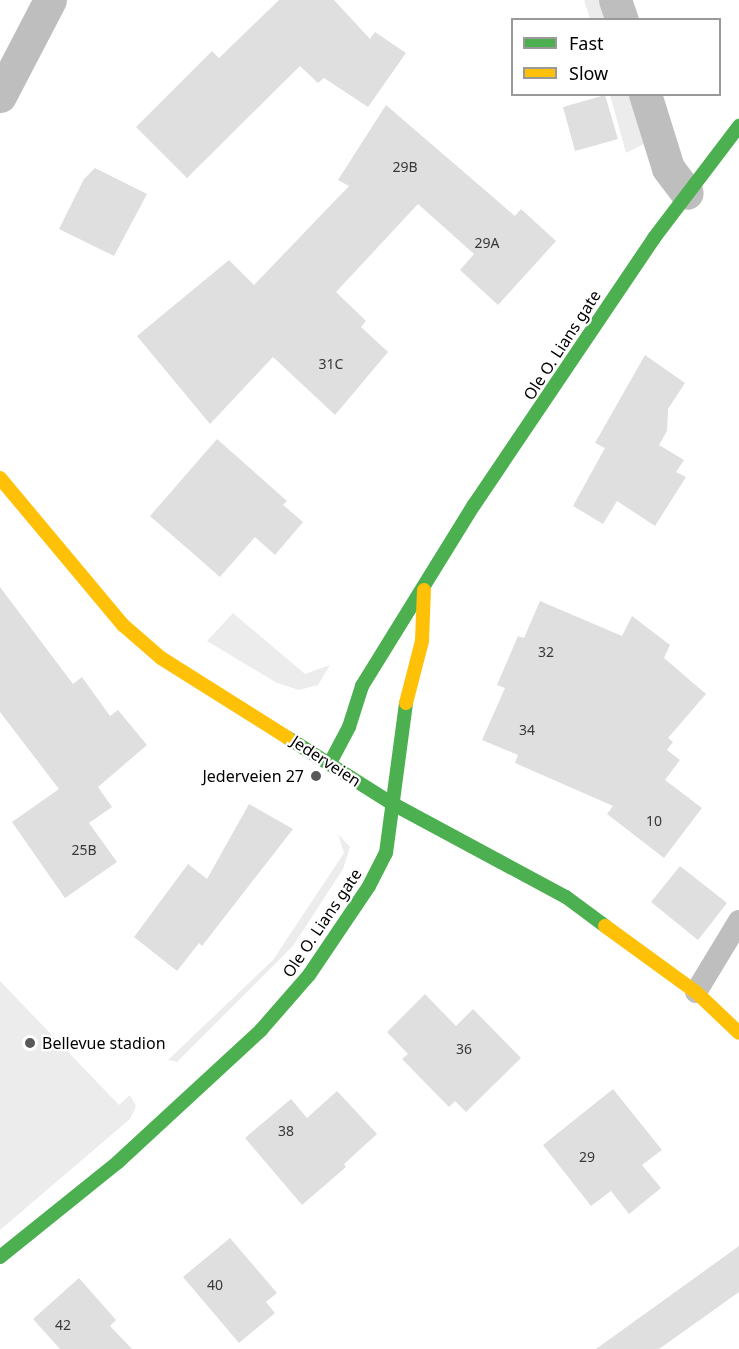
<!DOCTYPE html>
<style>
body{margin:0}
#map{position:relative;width:739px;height:1349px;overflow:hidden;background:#fff;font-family:"Noto Sans",sans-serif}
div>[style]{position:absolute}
.green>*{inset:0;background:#ececec}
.building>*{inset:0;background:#dfdfdf}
.lane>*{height:22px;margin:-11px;padding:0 11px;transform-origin:11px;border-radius:11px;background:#bebebe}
.street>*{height:33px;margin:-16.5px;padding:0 16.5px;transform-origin:16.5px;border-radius:16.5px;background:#bebebe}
.fast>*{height:14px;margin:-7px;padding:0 7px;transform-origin:7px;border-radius:7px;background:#4caf50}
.slow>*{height:14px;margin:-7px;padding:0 7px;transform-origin:7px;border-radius:7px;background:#ffc107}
.dots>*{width:16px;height:16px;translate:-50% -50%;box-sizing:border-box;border:3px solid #fff;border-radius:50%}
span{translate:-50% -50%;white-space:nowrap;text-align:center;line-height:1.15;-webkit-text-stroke:4.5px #fff;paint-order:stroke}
.number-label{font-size:14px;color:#383838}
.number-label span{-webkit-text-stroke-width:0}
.street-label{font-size:16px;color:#000}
.poi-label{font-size:16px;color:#000}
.right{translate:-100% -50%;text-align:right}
.left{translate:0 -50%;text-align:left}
.legend{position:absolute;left:511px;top:18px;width:210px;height:78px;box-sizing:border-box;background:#fff;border:2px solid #999;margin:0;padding:8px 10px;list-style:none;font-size:18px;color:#000}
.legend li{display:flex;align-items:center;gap:12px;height:30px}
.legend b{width:30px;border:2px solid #999}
</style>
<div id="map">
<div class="green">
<i style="clip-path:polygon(584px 0,600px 0,607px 19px,590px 19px)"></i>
<i style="clip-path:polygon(610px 95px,632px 95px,644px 144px,626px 153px)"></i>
<i style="clip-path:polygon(233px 613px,305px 674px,330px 665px,318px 685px,299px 690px,277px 683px,207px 641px)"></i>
<i style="clip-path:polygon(338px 834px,350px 847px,343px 869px,293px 946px,177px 1062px,168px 1060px,273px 960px,344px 853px)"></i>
<i style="clip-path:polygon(0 981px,119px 1105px,130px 1095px,136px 1106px,130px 1119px,0 1230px)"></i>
</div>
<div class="building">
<i style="clip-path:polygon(279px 0,334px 0,370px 39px,375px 32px,406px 53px,368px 107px,324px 78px,318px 83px,300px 66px,187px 178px,136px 127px,212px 51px,219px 58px)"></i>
<i style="clip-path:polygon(605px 95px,618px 139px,575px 151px,563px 107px)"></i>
<i style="clip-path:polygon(386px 105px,515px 216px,521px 209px,556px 241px,498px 305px,460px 270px,474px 254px,418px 204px,336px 292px,366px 321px,361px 327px,388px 352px,335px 415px,273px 357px,210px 424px,137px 336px,229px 260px,254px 285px,349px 186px,338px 180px)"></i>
<i style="clip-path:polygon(95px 168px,147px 194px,114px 256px,59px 229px,84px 179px)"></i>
<i style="clip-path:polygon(645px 355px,685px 383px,668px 409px,667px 431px,659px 445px,684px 460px,676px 472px,686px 477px,655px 526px,617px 501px,603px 524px,573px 506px,605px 448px,595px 443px)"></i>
<i style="clip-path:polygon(217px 439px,287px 501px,283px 505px,303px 522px,275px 555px,255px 537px,220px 577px,150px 516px)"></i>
<i style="clip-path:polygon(0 587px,73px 684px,82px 677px,110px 716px,118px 710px,147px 745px,98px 787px,112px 807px,89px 823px,117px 862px,65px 898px,12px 822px,59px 789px,0 712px)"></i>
<i style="clip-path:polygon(540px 601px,622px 636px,632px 616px,670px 645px,664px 658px,706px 694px,668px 738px,673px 742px,667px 750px,680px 760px,665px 780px,702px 808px,664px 858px,607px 814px,613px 806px,515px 763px,518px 755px,482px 740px,505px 688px,497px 685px,518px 636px,524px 638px)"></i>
<i style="clip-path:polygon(249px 804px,293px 829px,202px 946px,199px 943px,177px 971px,134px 937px,188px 864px,207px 879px)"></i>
<i style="clip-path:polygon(680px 866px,727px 903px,698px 940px,651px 902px)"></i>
<i style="clip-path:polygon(425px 994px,456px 1026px,473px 1009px,521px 1058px,466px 1112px,455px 1101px,449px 1107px,402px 1059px,408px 1054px,387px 1032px)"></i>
<i style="clip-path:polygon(613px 1089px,662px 1150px,642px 1165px,661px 1188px,629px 1214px,611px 1191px,591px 1206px,543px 1145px)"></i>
<i style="clip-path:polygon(337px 1091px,377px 1134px,344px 1164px,346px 1167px,302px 1205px,245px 1138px,291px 1099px,307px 1118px)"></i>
<i style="clip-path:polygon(230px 1238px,277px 1293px,266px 1302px,275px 1313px,239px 1343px,183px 1277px)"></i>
<i style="clip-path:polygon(739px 1246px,739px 1292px,659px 1349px,596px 1349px)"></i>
<i style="clip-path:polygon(79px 1278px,116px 1320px,110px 1326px,132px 1349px,60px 1349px,33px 1319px)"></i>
</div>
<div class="lane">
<i style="left:696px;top:992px;width:83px;rotate:-58.8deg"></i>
</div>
<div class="street">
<i style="left:615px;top:0;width:21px;rotate:71deg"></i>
<i style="left:645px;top:94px;width:77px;rotate:72.7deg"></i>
<i style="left:668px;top:168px;width:31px;rotate:53deg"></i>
<i style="left:0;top:96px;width:108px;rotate:-62.5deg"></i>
</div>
<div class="fast">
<i style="left:288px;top:738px;width:124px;rotate:32.2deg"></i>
<i style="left:393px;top:804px;width:196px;rotate:28.3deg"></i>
<i style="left:566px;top:897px;width:49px;rotate:36.6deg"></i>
<i style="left:330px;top:763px;width:41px;rotate:-62.2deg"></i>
<i style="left:349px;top:727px;width:43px;rotate:-72.4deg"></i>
<i style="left:362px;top:686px;width:213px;rotate:-58.3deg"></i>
<i style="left:474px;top:505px;width:322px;rotate:-56deg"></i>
<i style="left:654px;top:238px;width:141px;rotate:-52.8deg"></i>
<i style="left:0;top:1257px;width:151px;rotate:-38.8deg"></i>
<i style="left:118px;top:1162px;width:195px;rotate:-42.7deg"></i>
<i style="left:261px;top:1030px;width:73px;rotate:-48.9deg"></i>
<i style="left:309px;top:975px;width:107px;rotate:-56deg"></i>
<i style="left:369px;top:886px;width:37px;rotate:-63deg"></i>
<i style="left:386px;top:853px;width:151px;rotate:-82.4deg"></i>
</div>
<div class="slow">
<i style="left:0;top:478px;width:192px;rotate:50.1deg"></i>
<i style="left:123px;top:625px;width:50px;rotate:41deg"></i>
<i style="left:161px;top:658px;width:150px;rotate:32.2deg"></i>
<i style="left:406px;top:703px;width:64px;rotate:-75.5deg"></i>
<i style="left:422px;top:641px;width:51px;rotate:-87.8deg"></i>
<i style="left:605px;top:926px;width:112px;rotate:36deg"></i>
<i style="left:696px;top:992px;width:59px;rotate:43.6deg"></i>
</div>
<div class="dots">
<i style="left:316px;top:776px;background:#595959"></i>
<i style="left:30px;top:1043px;background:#595959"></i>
</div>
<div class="number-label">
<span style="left:405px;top:167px">29B</span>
<span style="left:487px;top:243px">29A</span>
<span style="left:331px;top:364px">31C</span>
<span style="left:546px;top:652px">32</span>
<span style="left:527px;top:730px">34</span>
<span style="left:654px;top:821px">10</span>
<span style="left:84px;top:850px">25B</span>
<span style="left:464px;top:1049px">36</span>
<span style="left:286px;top:1131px">38</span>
<span style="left:587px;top:1157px">29</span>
<span style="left:215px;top:1285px">40</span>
<span style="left:63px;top:1325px">42</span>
</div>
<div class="street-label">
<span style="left:562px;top:345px;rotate:-57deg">Ole O. Lians gate</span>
<span style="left:326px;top:761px;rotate:33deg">Jederveien</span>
<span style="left:322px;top:923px;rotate:-56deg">Ole O. Lians gate</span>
</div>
<div class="poi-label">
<span class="right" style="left:304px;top:776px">Jederveien 27</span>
<span class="left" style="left:42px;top:1043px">Bellevue stadion</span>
</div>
<ul class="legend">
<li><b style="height:8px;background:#4caf50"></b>Fast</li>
<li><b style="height:8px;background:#ffc107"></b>Slow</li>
</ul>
</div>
